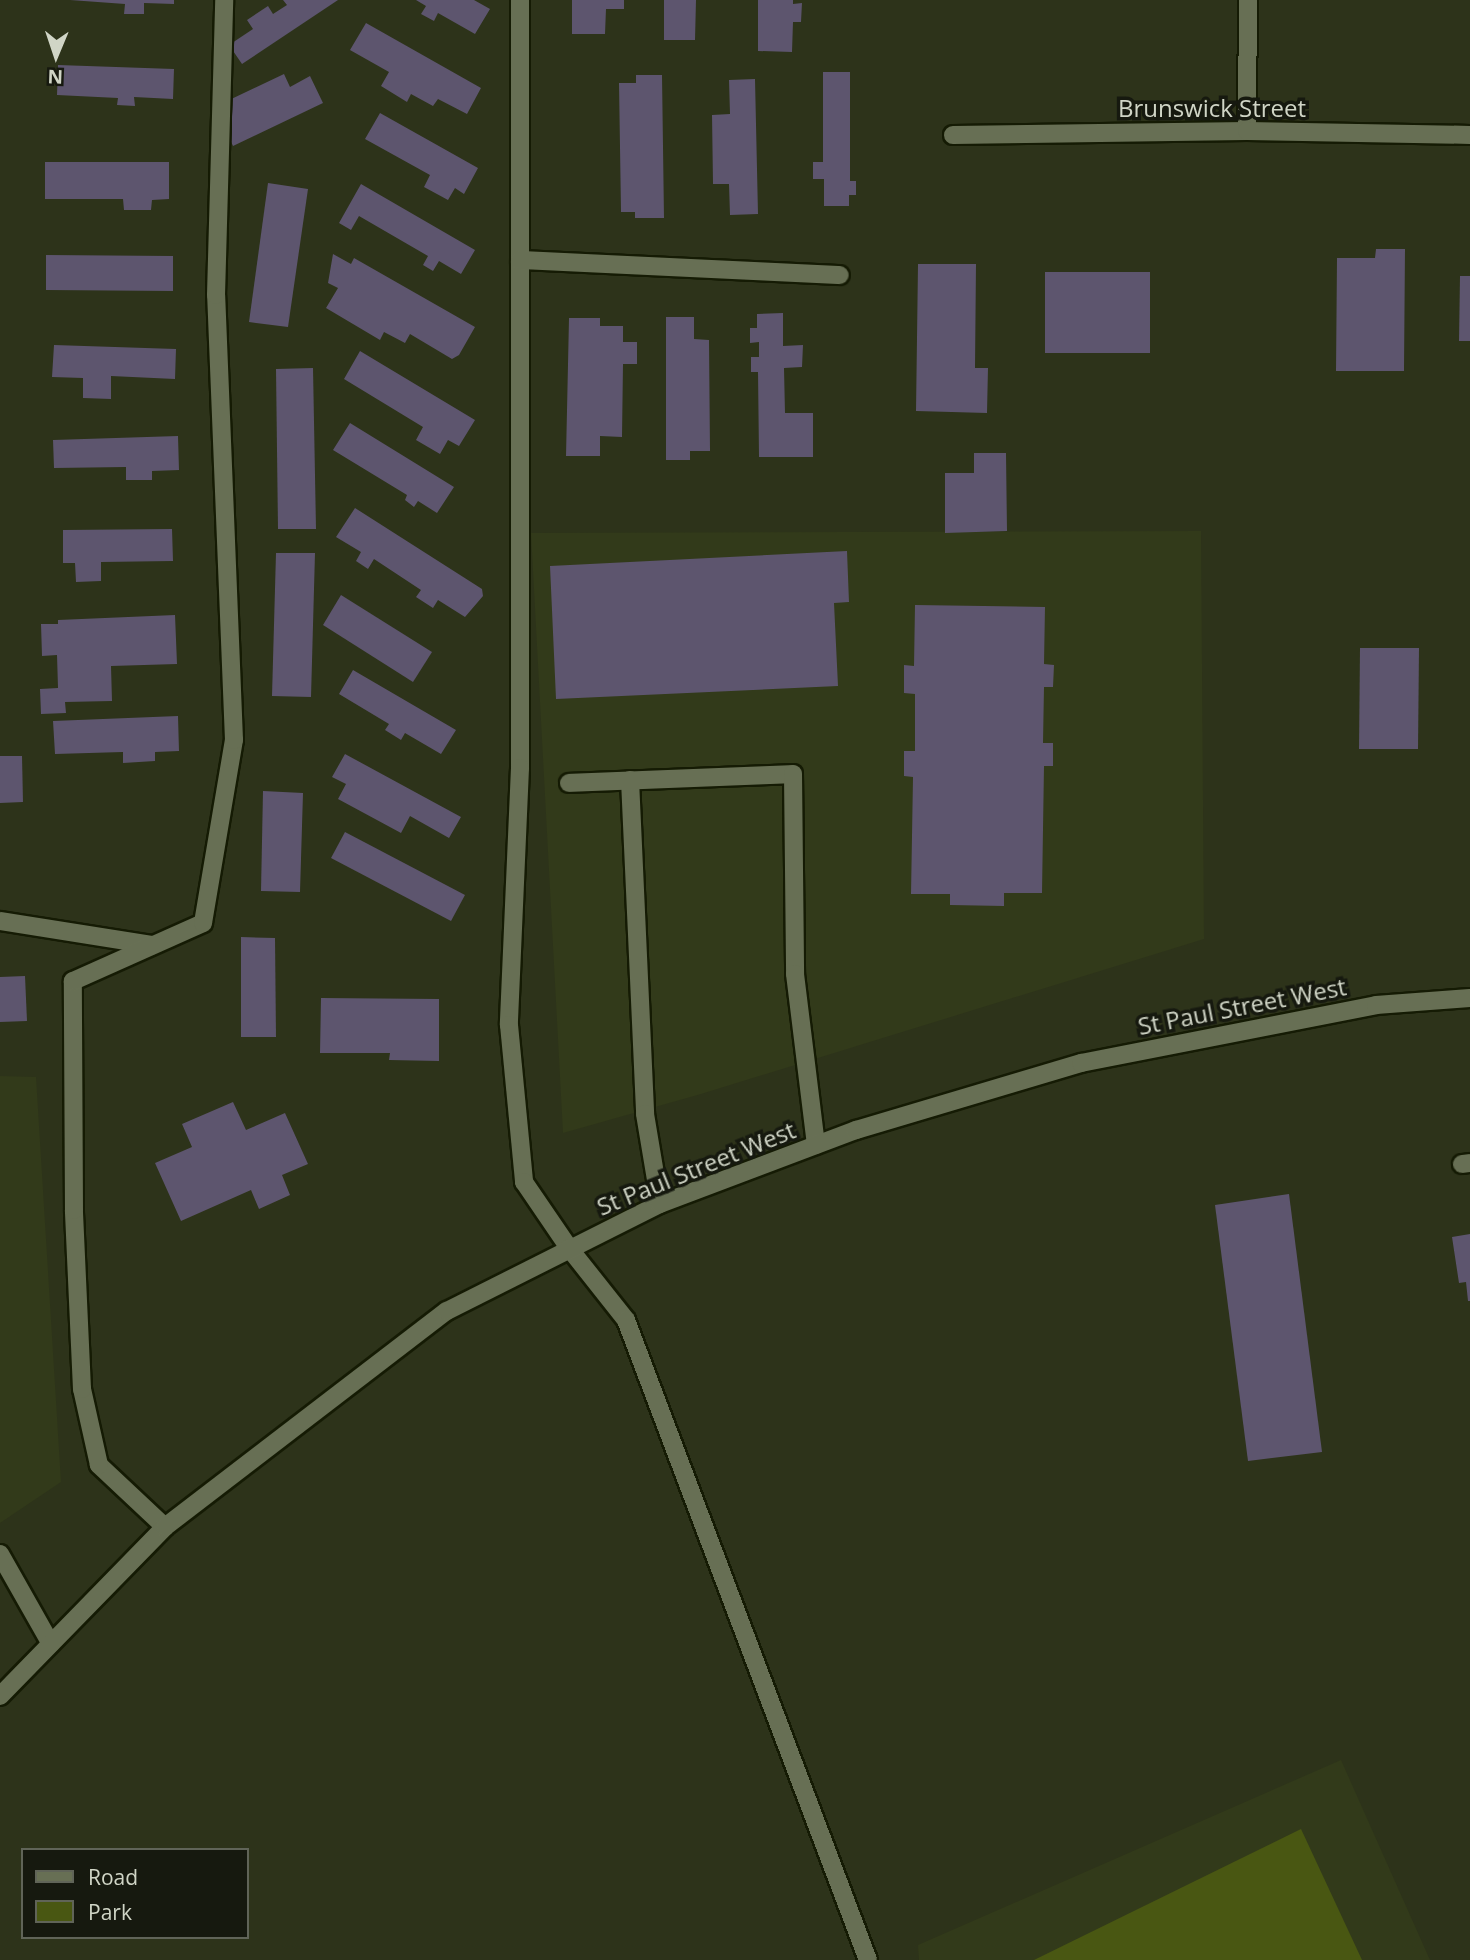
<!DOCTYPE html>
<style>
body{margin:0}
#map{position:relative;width:1470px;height:1960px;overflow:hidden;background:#2d331a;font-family:"Open Sans",sans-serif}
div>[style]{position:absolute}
.built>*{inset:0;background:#323a1a}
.green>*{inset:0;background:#495712}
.building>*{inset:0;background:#5d556e}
.roads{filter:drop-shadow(2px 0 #151b04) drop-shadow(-2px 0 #151b04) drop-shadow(0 2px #151b04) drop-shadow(0 -2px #151b04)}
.lane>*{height:18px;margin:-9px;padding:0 9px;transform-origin:9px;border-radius:9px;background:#676f54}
.street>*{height:18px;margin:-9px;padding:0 9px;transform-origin:9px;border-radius:9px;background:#676f54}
.secondary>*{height:18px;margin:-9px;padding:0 9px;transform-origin:9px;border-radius:9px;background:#676f54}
span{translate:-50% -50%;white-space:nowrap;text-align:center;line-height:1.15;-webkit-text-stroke:7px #16190f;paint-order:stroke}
.street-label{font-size:24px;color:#d0d5c6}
.legend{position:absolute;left:21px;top:1848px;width:228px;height:91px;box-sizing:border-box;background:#16190f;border:2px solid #606458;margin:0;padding:9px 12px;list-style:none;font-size:21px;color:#d0d5c6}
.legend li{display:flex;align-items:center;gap:14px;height:35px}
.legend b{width:35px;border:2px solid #606458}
.north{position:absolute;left:21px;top:21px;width:70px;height:70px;-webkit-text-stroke:5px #16190f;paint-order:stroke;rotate:182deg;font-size:19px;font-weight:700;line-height:28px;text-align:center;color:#d0d5c6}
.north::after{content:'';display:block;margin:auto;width:24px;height:32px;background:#d0d5c6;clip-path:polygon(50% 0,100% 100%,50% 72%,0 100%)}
</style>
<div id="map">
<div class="built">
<i style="clip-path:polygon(1201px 531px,1204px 939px,701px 1094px,563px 1133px,531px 533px)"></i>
<i style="clip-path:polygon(0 1076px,36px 1077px,61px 1482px,0 1523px)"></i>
<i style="clip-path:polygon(1341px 1760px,1430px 1960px,919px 1960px,918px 1945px)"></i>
</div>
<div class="green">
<i style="clip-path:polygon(1301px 1829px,1362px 1960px,1034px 1960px)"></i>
</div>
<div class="building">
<i style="clip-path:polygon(70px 0,174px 0,174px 4px,144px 3px,144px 14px,124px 14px,125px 4px)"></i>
<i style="clip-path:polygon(283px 0,338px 0,242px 64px,229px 45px,253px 29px,247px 20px,268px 6px,273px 14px,287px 5px)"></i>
<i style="clip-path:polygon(416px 0,474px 0,490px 9px,475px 34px,438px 13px,434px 21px,421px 14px,426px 6px)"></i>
<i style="clip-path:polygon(572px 0,624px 0,624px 9px,606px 9px,605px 34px,572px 34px)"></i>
<i style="clip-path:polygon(664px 0,696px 0,695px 40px,664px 40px)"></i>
<i style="clip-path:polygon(758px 0,793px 0,793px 4px,802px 3px,801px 22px,793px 22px,792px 52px,758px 51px)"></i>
<i style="clip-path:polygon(366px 23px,481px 88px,467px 114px,438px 99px,433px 106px,411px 94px,407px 102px,381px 86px,389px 72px,350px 50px)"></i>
<i style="clip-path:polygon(58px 65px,174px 69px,173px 99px,134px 97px,135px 106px,117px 105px,118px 98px,57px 95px)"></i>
<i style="clip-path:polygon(823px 72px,850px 72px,850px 181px,856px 181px,856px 195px,849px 195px,849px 206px,824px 206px,824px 179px,813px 179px,813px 162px,823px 162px)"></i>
<i style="clip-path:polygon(284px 74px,290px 87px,310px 76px,323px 103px,233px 146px,222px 122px,232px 117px,225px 102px)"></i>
<i style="clip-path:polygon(636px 75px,662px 75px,664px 218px,635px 218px,635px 212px,621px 212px,619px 83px,636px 83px)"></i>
<i style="clip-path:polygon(755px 79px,758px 214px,730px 215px,729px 184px,713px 184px,712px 115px,730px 114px,729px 80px)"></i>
<i style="clip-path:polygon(380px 113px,478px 168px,464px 194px,455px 188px,448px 200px,424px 187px,430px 175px,365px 139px)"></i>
<i style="clip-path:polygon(45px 162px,169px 162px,169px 199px,152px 200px,151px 210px,124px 210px,123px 199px,45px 199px)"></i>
<i style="clip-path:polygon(268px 183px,308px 189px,288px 327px,249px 322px)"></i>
<i style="clip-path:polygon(361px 184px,475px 250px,461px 274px,439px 261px,433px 271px,423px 265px,428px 256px,359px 216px,351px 230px,339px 223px)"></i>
<i style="clip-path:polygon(1376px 249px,1405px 249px,1404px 371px,1336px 371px,1337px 258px,1375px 258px)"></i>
<i style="clip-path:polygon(333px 254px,351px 264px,354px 258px,475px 327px,459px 355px,452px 359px,410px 334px,405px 343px,384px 332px,380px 340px,326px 308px,338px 288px,328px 283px)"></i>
<i style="clip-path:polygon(46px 255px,173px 256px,173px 291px,46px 290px)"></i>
<i style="clip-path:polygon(918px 264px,976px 264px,975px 368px,988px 368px,987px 413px,916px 411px)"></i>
<i style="clip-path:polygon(1045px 272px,1150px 272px,1150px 353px,1045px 353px)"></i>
<i style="clip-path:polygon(1460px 276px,1470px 276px,1470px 341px,1459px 341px)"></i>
<i style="clip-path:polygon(783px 313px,783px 346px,803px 345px,802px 367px,784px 368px,785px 413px,813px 413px,813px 457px,759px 457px,758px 372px,751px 372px,751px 357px,759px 357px,759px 342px,750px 343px,750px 328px,757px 328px,757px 314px)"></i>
<i style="clip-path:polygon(666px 317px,694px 317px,694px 339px,709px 340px,710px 451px,690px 451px,690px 460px,666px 460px)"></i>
<i style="clip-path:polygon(569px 318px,600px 318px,600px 326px,623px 326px,623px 342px,637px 342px,637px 364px,623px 364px,622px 437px,600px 436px,600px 456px,566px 456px)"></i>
<i style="clip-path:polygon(54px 345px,176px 349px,175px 379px,111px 376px,111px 399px,83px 398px,83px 378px,52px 377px)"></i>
<i style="clip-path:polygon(360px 351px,475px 420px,459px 446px,448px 440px,440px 454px,416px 440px,423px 427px,344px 379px)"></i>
<i style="clip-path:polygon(313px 368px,316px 529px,278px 529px,276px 369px)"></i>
<i style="clip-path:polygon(350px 423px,454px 487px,437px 513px,418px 501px,414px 507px,405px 500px,407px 495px,333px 450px)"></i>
<i style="clip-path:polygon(178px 436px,179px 470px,152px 471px,152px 480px,126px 480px,126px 467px,54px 468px,53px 440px)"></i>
<i style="clip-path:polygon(974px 453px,1006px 453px,1007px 531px,945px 533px,945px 473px,974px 473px)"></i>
<i style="clip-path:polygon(355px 508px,482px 589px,483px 596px,465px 617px,438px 600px,433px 608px,416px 597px,421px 590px,374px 559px,368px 569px,356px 561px,361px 552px,336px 537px)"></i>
<i style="clip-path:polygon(172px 529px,173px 561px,101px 562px,101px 581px,76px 582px,75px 563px,63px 563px,63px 530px)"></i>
<i style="clip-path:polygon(847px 551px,849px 602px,834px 603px,838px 686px,556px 699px,550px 566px)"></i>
<i style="clip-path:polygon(276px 553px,315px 553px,311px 697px,272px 696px)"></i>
<i style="clip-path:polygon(341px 595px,432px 652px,413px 682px,323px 625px)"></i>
<i style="clip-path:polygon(915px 605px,1045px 607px,1044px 664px,1054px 665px,1053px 687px,1044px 687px,1043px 743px,1053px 743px,1053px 766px,1044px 766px,1042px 893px,1004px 893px,1004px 906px,950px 905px,950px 894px,911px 894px,913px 777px,904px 776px,904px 751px,915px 751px,915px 694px,904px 693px,904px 665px,914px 666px)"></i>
<i style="clip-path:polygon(175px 615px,177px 664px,111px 666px,112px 701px,65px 702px,66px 713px,41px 714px,40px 689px,58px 688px,57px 655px,42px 656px,41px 624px,58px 624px,58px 620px)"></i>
<i style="clip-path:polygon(1360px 648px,1419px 648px,1418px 749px,1359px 749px)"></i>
<i style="clip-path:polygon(353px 670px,456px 730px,441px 754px,405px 733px,401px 740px,385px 730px,389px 724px,339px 694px)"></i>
<i style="clip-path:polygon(178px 716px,179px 751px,155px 752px,155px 761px,123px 763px,123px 752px,55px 754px,53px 721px)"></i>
<i style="clip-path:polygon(345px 754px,461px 817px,449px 838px,410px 816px,401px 833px,338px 799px,346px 784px,332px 777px)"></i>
<i style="clip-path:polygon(0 756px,22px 756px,23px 802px,0 803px)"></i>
<i style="clip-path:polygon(263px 791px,303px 793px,300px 892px,261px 891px)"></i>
<i style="clip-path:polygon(345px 832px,465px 895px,451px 921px,331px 858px)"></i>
<i style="clip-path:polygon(241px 937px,275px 938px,276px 1037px,241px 1037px)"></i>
<i style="clip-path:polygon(25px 976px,27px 1021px,0 1022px,0 977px)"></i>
<i style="clip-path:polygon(321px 998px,439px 999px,439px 1061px,389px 1060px,390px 1053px,320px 1053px)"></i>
<i style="clip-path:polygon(233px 1102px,246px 1130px,285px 1113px,308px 1164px,282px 1175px,290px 1195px,259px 1209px,251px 1190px,181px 1221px,155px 1163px,192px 1147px,182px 1124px)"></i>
<i style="clip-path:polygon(1289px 1194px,1322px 1452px,1248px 1461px,1215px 1205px)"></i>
<i style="clip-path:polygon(1470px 1234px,1470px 1301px,1468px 1301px,1466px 1282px,1459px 1283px,1452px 1237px)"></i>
</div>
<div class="roads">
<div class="lane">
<i style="left:520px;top:0;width:768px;rotate:90deg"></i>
<i style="left:520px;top:768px;width:257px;rotate:92.5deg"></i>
<i style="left:509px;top:1025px;width:158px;rotate:84.5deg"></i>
<i style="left:524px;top:1182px;width:80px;rotate:55.7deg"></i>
<i style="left:569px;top:1248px;width:92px;rotate:51.6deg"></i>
<i style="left:626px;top:1320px;width:684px;rotate:69.29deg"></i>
<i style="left:520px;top:260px;width:320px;rotate:2.7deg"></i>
<i style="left:630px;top:780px;width:334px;rotate:87.4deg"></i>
<i style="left:645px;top:1114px;width:91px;rotate:80.5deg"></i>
<i style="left:569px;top:783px;width:224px;rotate:-2.3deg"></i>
<i style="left:793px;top:774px;width:200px;rotate:89.4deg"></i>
<i style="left:795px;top:974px;width:172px;rotate:83deg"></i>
<i style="left:0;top:921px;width:154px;rotate:9deg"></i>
<i style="left:1462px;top:1164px;width:8px;rotate:-7deg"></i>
<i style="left:165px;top:1527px;width:91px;rotate:-136.8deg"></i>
<i style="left:99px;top:1465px;width:78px;rotate:-102.6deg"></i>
<i style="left:82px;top:1389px;width:179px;rotate:-92.6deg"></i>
<i style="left:74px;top:1210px;width:229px;rotate:-90.3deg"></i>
<i style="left:73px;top:981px;width:142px;rotate:-24deg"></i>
<i style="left:203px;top:923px;width:186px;rotate:-80.4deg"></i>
<i style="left:234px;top:740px;width:445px;rotate:-92.3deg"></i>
<i style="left:216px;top:295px;width:295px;rotate:-88.4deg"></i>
<i style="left:0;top:1554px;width:103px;rotate:60.5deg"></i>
</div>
<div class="street">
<i style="left:1247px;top:131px;width:131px;rotate:-89.6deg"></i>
<i style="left:953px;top:135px;width:294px;rotate:-0.8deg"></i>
<i style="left:1247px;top:131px;width:223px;rotate:1deg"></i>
</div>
<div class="secondary">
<i style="left:0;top:1696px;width:236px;rotate:-45.7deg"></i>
<i style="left:165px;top:1527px;width:355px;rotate:-37.5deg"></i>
<i style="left:447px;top:1311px;width:238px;rotate:-26.7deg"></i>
<i style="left:660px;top:1204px;width:210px;rotate:-20.7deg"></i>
<i style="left:856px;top:1130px;width:235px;rotate:-16.6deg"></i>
<i style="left:1081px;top:1063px;width:301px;rotate:-11.1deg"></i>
<i style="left:1376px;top:1005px;width:94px;rotate:-4.3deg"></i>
</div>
</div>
<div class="street-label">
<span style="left:1212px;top:108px">Brunswick Street</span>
<span style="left:1242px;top:1006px;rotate:-11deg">St Paul Street West</span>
<span style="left:696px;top:1168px;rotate:-22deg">St Paul Street West</span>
</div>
<ul class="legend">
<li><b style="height:9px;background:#676f54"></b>Road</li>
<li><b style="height:19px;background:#495712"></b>Park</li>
</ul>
<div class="north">N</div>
</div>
